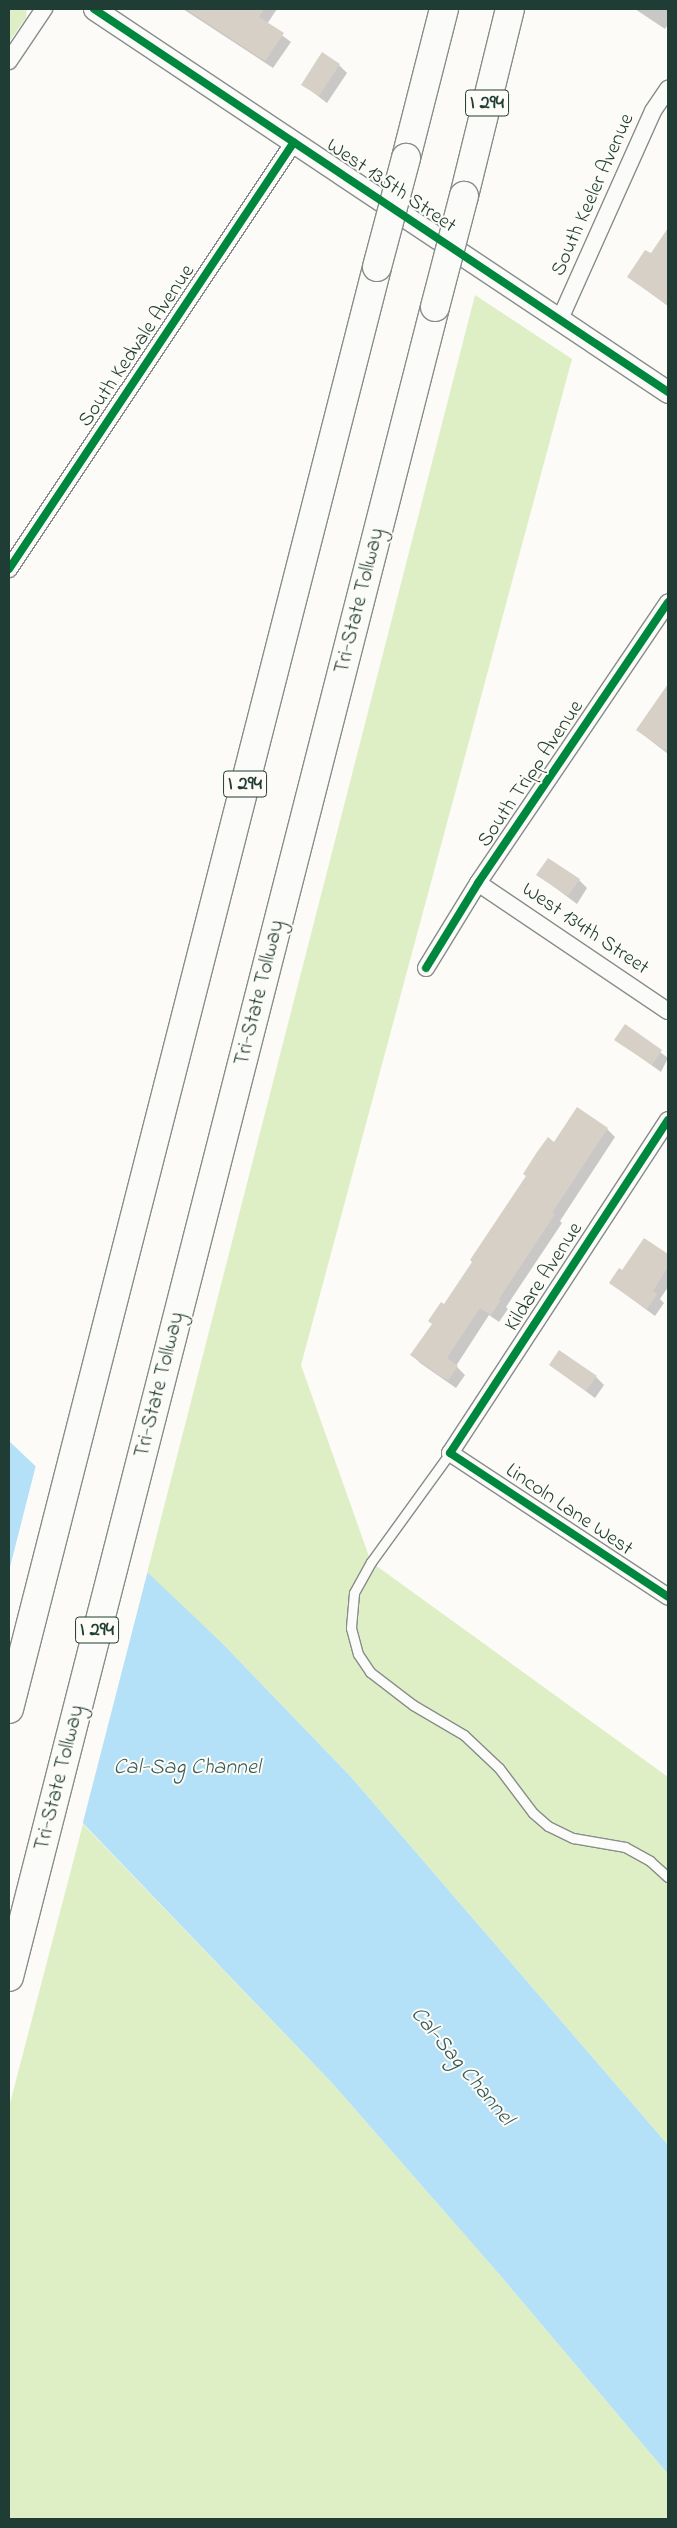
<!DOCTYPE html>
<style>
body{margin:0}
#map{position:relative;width:677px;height:2528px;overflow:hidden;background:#fcfbf8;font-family:"Indie Flower",sans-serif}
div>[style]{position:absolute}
.green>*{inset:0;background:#deefc6}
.water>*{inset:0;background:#b4e1f7}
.pier>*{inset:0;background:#fcfbf8}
.shadow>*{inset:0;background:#0003}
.building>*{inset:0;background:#d7d0c6}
.roads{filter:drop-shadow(1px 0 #888d8a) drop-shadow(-1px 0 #888d8a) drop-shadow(0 1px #888d8a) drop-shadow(0 -1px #888d8a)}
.service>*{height:9px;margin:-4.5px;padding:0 4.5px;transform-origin:4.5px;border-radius:4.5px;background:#fbfbf9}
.minor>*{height:16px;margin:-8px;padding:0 8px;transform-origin:8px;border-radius:8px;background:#fbfbf9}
.tertiary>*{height:21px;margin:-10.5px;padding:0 10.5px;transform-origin:10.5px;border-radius:10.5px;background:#fbfbf9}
.motorway>*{height:28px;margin:-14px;padding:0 14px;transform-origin:14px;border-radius:14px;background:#fbfbf9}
.bridges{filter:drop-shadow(1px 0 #888d8a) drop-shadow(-1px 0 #888d8a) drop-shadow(0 1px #888d8a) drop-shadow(0 -1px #888d8a)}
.motorway-bridge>*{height:28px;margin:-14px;padding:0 14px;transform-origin:14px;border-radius:14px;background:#fbfbf9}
.cycleway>*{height:8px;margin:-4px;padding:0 4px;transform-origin:4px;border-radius:4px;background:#00873e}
span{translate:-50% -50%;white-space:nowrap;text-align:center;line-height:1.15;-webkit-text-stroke:4px #fdfcf7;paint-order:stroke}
.shield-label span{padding:1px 4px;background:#fdfcf7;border:1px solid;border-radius:4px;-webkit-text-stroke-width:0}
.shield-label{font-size:20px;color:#1f3d34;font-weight:700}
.street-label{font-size:21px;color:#1f3d34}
.water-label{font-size:22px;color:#375c5b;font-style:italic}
.frame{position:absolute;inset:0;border:10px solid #1f3d34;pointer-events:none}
</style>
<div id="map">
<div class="green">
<i style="clip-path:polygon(9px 9px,27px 9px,26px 18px,9px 42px)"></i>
<i style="clip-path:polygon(475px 295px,572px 359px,301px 1365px,371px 1562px,668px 1777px,668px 2145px,351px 1777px,222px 1643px,147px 1573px)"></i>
<i style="clip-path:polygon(83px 1824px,333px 2084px,499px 2274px,668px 2474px,668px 2519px,9px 2519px,9px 2107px)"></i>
</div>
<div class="water">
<i style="clip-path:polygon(9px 1441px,222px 1643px,351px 1777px,668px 2145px,668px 2474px,499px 2274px,333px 2084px,9px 1746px)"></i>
</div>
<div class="pier">
<i style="clip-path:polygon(36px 1465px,148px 1570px,82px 1826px,9px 1749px,9px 1571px)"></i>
</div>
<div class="shadow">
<i style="clip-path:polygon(183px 9px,277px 9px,267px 24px,291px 42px,273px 68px)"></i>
<i style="clip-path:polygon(635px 9px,668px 9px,668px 24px,665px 29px)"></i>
<i style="clip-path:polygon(339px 65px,347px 73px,327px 103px,302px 84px)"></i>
<i style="clip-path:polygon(661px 240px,668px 245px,668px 306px,628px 277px,651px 255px)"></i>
<i style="clip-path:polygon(668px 685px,668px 754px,637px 730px)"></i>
<i style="clip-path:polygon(538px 875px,579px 880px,587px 888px,577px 904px)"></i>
<i style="clip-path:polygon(625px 1026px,668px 1058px,661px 1072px,616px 1040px)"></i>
<i style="clip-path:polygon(607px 1129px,615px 1137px,560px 1221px,562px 1223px,506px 1307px,508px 1309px,499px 1322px,489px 1315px,456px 1366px,465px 1375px,456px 1388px,420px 1363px,412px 1355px,555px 1143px)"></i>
<i style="clip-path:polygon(644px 1240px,668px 1256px,668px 1287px,660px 1299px,664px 1303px,655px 1316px,610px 1283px,623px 1272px)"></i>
<i style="clip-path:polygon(550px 1365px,596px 1377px,604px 1385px,595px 1398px)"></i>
</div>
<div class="building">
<i style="clip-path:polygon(186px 9px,264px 9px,259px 17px,284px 33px,265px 61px)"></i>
<i style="clip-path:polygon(322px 52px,340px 64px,319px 96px,301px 85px)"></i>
<i style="clip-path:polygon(668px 228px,668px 305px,627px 277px,645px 250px,651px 253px)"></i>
<i style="clip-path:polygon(668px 684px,668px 752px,636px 730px)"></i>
<i style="clip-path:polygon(548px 858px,580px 879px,568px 896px,536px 875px)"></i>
<i style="clip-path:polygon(625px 1024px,662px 1050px,652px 1065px,614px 1040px)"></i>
<i style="clip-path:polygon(577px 1107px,608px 1128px,552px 1213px,555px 1214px,499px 1299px,501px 1300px,491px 1315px,480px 1308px,447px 1358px,458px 1366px,448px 1381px,410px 1355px,432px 1324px,428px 1321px,441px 1302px,444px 1304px,472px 1262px,470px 1260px,526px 1176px,523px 1174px,537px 1152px,548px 1137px,554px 1142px)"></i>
<i style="clip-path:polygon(644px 1238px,668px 1254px,668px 1267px,653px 1291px,657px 1294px,647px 1309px,609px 1283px,619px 1268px,622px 1270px)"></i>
<i style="clip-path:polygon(559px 1350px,597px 1376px,586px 1391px,549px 1365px)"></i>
</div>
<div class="roads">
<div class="service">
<i style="left:450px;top:1453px;width:135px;rotate:125.9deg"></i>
<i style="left:371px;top:1562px;width:35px;rotate:119deg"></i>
<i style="left:354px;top:1593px;width:35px;rotate:95deg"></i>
<i style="left:351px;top:1628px;width:27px;rotate:75deg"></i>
<i style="left:358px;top:1654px;width:22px;rotate:56deg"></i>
<i style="left:370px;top:1672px;width:54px;rotate:37.5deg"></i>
<i style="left:413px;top:1705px;width:59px;rotate:30.5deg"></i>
<i style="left:464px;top:1735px;width:48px;rotate:43.3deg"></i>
<i style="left:499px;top:1768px;width:56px;rotate:52.9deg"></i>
<i style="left:533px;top:1813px;width:20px;rotate:41deg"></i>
<i style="left:548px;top:1826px;width:28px;rotate:26deg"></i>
<i style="left:573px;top:1838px;width:53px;rotate:9.8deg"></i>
<i style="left:625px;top:1847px;width:29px;rotate:29deg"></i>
<i style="left:650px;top:1861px;width:24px;rotate:42deg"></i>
</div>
<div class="minor">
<i style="left:9px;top:61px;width:63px;rotate:-56.1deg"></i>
<i style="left:560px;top:319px;width:228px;rotate:-65.9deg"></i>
<i style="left:653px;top:111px;width:27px;rotate:-56deg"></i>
<i style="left:9px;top:569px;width:513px;rotate:-56.28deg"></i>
<i style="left:478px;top:883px;width:229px;rotate:34deg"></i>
<i style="left:426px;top:968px;width:100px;rotate:-58.5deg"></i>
<i style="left:478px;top:883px;width:339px;rotate:-55.9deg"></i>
<i style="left:668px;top:1120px;width:398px;rotate:123.2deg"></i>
<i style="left:450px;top:1453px;width:261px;rotate:33.4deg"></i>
</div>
<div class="tertiary">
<i style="left:94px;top:9px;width:690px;rotate:33.71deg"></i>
</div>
<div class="motorway">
<i style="left:406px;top:158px;width:154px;rotate:-75.7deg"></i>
<i style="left:464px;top:196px;width:193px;rotate:-76.2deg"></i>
<i style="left:9px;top:1709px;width:1488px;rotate:-75.68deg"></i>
<i style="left:9px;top:1977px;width:1723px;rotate:-75.69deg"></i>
</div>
</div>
<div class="bridges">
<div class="motorway-bridge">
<i style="left:377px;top:267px;width:113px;rotate:-75.1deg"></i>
<i style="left:435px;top:307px;width:115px;rotate:-75.4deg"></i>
</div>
</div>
<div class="cycleway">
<i style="left:94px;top:9px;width:690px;rotate:33.71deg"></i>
<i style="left:9px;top:569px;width:513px;rotate:-56.28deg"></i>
<i style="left:426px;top:968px;width:100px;rotate:-58.5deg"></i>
<i style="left:478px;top:883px;width:339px;rotate:-55.9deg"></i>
<i style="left:668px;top:1120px;width:398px;rotate:123.2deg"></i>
<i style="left:450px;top:1453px;width:261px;rotate:33.4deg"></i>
</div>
<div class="shield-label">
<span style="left:487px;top:103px">I 294</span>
<span style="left:245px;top:784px">I 294</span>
<span style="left:97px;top:1630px">I 294</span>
</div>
<div class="street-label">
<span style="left:391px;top:186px;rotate:34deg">West 135th Street</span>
<span style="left:593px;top:195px;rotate:-66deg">South Keeler Avenue</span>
<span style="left:137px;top:346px;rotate:-56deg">South Kedvale Avenue</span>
<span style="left:360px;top:601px;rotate:-76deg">Tri-State Tollway</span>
<span style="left:531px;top:774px;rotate:-56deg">South Tripp Avenue</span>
<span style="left:585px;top:929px;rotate:34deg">West 134th Street</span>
<span style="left:260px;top:993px;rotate:-76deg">Tri-State Tollway</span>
<span style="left:544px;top:1277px;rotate:-57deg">Kildare Avenue</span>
<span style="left:160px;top:1385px;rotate:-76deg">Tri-State Tollway</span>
<span style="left:569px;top:1510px;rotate:34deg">Lincoln Lane West</span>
<span style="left:60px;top:1778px;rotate:-76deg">Tri-State Tollway</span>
</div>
<div class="water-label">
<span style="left:187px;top:1769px">Cal-Sag Channel</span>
<span style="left:461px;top:2067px;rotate:50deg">Cal-Sag Channel</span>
</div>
<div class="frame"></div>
</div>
